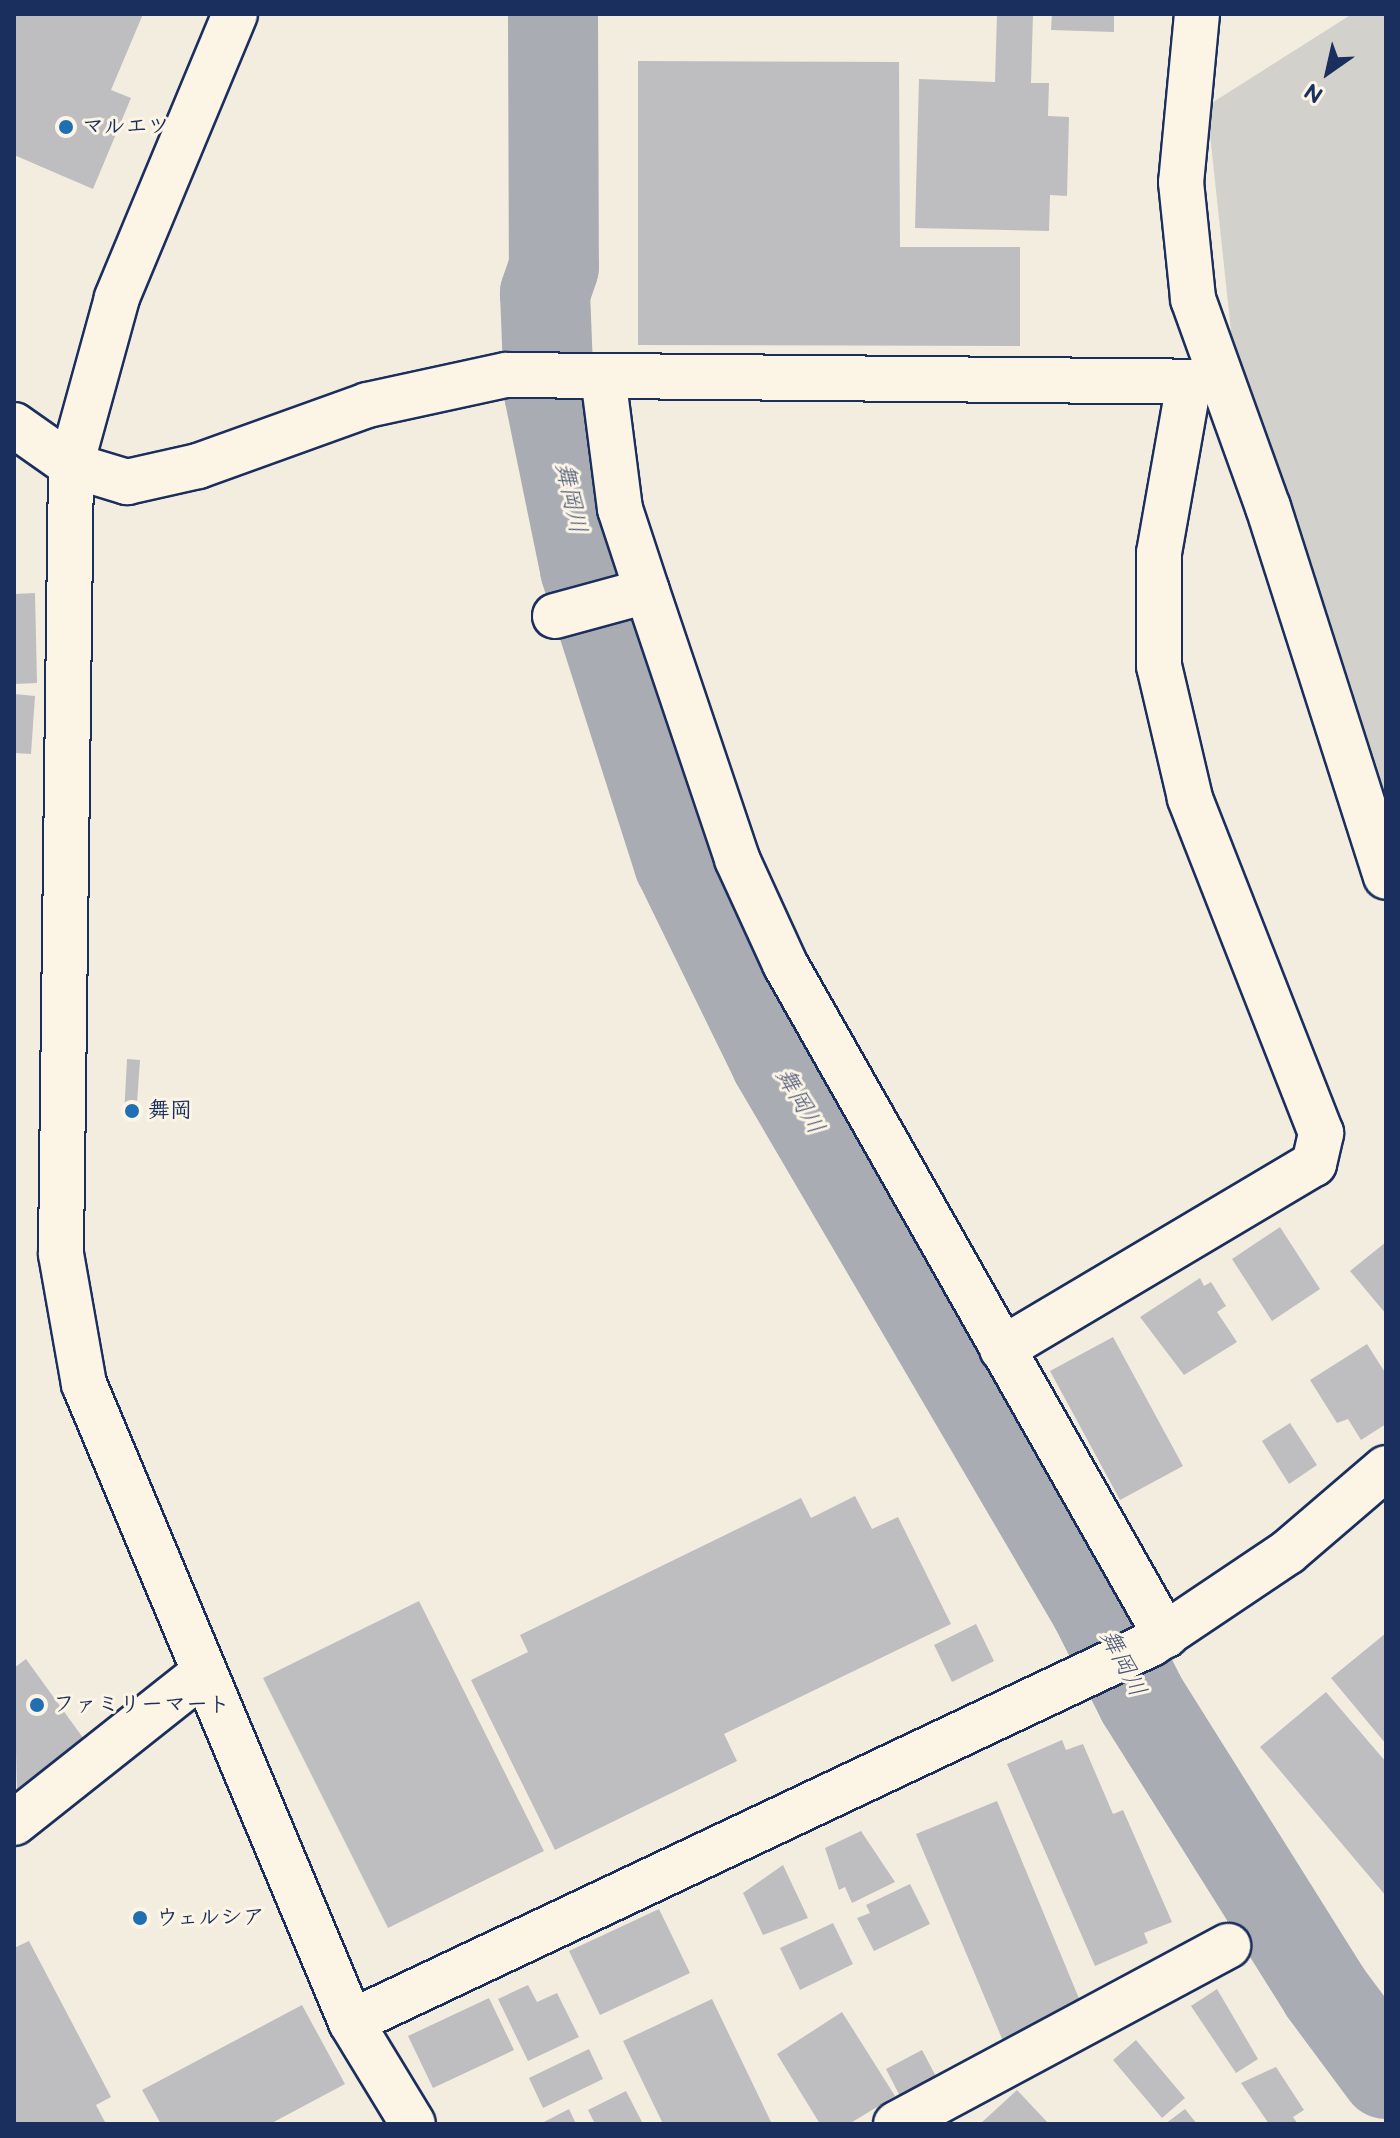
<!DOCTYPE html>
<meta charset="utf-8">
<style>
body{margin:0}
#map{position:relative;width:1400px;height:2138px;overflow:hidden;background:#f3ede0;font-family:"Balsamiq Sans","Klee One",sans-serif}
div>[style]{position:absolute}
.green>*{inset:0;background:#d3d1cc}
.river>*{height:90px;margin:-45px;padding:0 45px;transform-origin:45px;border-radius:45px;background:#a9acb3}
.building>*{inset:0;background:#bebec0}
.roads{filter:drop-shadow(2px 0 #1b2f5e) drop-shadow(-2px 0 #1b2f5e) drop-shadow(0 2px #1b2f5e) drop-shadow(0 -2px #1b2f5e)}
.minor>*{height:44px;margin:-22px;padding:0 22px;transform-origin:22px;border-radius:22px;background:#fcf5e5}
.major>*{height:44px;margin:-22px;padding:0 22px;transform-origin:22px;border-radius:22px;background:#fcf5e5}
.dots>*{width:22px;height:22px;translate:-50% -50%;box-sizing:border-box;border:4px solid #fcf5e5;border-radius:50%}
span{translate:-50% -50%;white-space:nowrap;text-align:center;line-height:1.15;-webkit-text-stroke:6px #fcf5e5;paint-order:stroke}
.poi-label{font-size:22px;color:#1b2f5e;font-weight:700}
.left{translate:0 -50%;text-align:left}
.water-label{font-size:24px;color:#465478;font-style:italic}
.frame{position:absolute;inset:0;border:16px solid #1b2f5e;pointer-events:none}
.north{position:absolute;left:1288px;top:32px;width:80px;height:80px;-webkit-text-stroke:6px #fcf5e5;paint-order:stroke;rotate:214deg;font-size:22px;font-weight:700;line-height:32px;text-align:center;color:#1b2f5e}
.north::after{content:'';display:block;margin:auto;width:28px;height:36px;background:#1b2f5e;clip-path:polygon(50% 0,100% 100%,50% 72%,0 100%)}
</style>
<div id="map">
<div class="green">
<i style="clip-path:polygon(1352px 14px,1386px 14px,1386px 808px,1235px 369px,1207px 106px)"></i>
</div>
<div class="river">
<i style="left:553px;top:14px;width:253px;rotate:89.8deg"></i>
<i style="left:554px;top:267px;width:28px;rotate:109deg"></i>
<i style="left:545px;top:293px;width:100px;rotate:87.7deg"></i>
<i style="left:549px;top:393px;width:180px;rotate:78.4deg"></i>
<i style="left:585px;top:569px;width:309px;rotate:72.3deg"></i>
<i style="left:679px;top:863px;width:221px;rotate:64deg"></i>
<i style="left:776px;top:1062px;width:631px;rotate:59.66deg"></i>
<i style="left:1095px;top:1607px;width:104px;rotate:63.2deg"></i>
<i style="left:1142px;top:1700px;width:345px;rotate:57.9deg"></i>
<i style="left:1325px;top:1992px;width:102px;rotate:53.4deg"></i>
</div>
<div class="building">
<i style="clip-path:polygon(14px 14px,143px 14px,111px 90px,131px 98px,93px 189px,14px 155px)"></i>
<i style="clip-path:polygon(997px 14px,1033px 14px,1031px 83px,1049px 83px,1048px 116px,1069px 117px,1067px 196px,1050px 195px,1049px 231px,915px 228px,919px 79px,995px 82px)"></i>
<i style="clip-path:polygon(1052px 14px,1114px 14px,1114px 32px,1051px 30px)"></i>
<i style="clip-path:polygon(638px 61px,899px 62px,900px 247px,1020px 247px,1020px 346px,638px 345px)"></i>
<i style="clip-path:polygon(35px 593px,37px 683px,15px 684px,14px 594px)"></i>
<i style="clip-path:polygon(14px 694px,35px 696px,31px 754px,14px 753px)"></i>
<i style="clip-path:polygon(127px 1059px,140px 1060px,136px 1117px,124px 1116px)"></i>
<i style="clip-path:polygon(1280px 1227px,1320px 1289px,1272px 1321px,1232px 1259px)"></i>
<i style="clip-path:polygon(1386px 1242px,1386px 1314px,1350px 1271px)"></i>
<i style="clip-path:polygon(1200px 1278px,1204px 1286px,1211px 1282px,1226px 1306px,1217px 1312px,1237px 1342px,1184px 1375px,1140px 1317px)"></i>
<i style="clip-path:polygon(1113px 1337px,1183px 1466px,1120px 1500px,1050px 1371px)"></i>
<i style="clip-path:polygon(1367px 1344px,1386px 1374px,1386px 1424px,1361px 1440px,1348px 1419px,1337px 1423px,1310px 1380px)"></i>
<i style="clip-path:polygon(1290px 1423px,1317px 1465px,1289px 1484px,1262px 1441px)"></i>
<i style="clip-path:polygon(855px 1496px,872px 1529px,898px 1517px,951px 1624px,724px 1734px,737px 1761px,555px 1850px,471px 1680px,528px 1652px,520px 1635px,801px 1498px,811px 1518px)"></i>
<i style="clip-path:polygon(419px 1601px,544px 1851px,388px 1928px,263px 1678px)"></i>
<i style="clip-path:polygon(976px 1624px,994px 1661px,952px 1682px,934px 1645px)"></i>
<i style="clip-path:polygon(1386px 1633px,1386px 1744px,1331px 1678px)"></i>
<i style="clip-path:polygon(26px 1659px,86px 1742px,17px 1790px,14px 1668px)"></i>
<i style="clip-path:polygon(1326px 1692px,1386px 1762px,1386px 1896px,1260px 1747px)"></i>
<i style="clip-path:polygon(1062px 1740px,1066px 1750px,1083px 1744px,1113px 1814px,1123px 1810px,1172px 1922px,1144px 1933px,1148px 1943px,1095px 1966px,1007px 1764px)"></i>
<i style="clip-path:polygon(997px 1801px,1083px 2008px,1003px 2041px,916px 1834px)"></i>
<i style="clip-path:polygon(861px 1831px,895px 1882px,852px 1903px,845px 1887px,839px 1890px,825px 1848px)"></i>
<i style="clip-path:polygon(783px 1865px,808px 1918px,763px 1935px,743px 1893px)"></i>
<i style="clip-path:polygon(910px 1884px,930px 1924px,874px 1951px,857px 1918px,870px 1913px,866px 1905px)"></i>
<i style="clip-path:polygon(659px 1909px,690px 1973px,600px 2015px,569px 1951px)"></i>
<i style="clip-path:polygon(833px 1923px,853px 1964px,800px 1990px,780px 1948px)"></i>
<i style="clip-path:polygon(29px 1941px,111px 2097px,96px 2105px,106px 2124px,14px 2124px,14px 1948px)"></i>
<i style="clip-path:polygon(528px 1985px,537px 2002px,557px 1993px,579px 2037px,528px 2061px,498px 1999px)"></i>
<i style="clip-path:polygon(1217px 1989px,1258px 2059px,1236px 2073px,1191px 2006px)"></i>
<i style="clip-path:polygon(489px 1998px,514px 2050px,433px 2088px,408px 2036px)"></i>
<i style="clip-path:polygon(712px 1999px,772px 2124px,663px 2124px,623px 2041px)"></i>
<i style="clip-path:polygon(302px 2005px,345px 2084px,270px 2124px,161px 2124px,142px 2090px)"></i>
<i style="clip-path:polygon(842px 2012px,895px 2096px,849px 2124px,820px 2124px,777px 2054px)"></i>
<i style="clip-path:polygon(1136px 2040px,1185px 2098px,1162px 2118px,1113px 2060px)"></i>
<i style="clip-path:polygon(589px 2049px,603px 2079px,543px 2108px,529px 2078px)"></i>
<i style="clip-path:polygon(922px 2050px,941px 2086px,904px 2104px,886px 2069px)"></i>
<i style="clip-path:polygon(1276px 2067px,1304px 2110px,1293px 2117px,1298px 2124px,1269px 2124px,1241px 2083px)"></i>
<i style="clip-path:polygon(1017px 2090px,1049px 2124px,980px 2124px)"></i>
<i style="clip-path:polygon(626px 2091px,643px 2124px,595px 2124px,588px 2110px)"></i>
<i style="clip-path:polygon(569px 2109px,576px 2124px,540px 2124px)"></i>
<i style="clip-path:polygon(1185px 2109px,1197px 2124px,1165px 2124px)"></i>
</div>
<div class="roads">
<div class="minor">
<i style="left:235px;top:14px;width:308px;rotate:112.6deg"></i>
<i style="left:117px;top:298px;width:173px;rotate:105.4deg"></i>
<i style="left:71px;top:465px;width:59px;rotate:16.9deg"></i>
<i style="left:127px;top:482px;width:73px;rotate:-12.7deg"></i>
<i style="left:198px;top:466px;width:180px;rotate:-19.8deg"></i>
<i style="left:367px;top:405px;width:142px;rotate:-12.2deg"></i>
<i style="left:506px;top:375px;width:713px;rotate:0.56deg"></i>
<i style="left:1197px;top:14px;width:169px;rotate:95.4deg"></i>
<i style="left:1181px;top:182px;width:118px;rotate:84.1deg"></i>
<i style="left:1193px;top:299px;width:221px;rotate:70.2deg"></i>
<i style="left:1268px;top:507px;width:388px;rotate:72.3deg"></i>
<i style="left:647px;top:591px;width:283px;rotate:71.4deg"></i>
<i style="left:737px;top:859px;width:115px;rotate:65.4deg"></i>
<i style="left:785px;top:964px;width:772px;rotate:60.45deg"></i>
<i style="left:555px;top:616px;width:95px;rotate:-15.2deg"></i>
<i style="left:647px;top:591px;width:86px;rotate:-108.2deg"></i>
<i style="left:620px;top:509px;width:134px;rotate:-97.3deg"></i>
<i style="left:1002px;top:1349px;width:363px;rotate:-30.7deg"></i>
<i style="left:1314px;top:1164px;width:32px;rotate:-77deg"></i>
<i style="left:1321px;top:1133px;width:360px;rotate:-111.4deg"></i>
<i style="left:1190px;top:798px;width:136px;rotate:-103.2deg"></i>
<i style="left:1159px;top:666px;width:113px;rotate:-90deg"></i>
<i style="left:1159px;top:553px;width:173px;rotate:-80deg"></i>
<i style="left:14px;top:1823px;width:240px;rotate:-38.4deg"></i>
<i style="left:351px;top:2022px;width:885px;rotate:-25.29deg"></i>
<i style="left:1151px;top:1644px;width:165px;rotate:-33.9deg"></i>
<i style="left:1288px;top:1552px;width:129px;rotate:-40.6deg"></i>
<i style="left:896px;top:2124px;width:377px;rotate:-28.2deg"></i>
</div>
<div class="major">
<i style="left:14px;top:425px;width:70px;rotate:35.1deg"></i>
<i style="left:71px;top:465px;width:789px;rotate:90.73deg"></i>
<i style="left:61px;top:1254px;width:132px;rotate:80deg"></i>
<i style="left:84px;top:1384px;width:692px;rotate:67.29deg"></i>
<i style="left:351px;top:2022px;width:119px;rotate:58.7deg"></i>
</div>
</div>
<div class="dots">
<i style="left:66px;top:127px;background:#1f6fb2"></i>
<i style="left:132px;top:1111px;background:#1f6fb2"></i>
<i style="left:37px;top:1705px;background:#1f6fb2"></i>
<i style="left:140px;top:1918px;background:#1f6fb2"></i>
</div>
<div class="poi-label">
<span class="left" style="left:82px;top:127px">マルエツ</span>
<span class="left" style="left:148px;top:1111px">舞岡</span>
<span class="left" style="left:53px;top:1705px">ファミリーマート</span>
<span class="left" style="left:156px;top:1918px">ウェルシア</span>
</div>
<div class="water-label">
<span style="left:571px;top:498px;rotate:78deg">舞岡川</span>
<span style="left:800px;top:1101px;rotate:60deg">舞岡川</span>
<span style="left:1123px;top:1663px;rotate:63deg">舞岡川</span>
</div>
<div class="frame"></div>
<div class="north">N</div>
</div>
